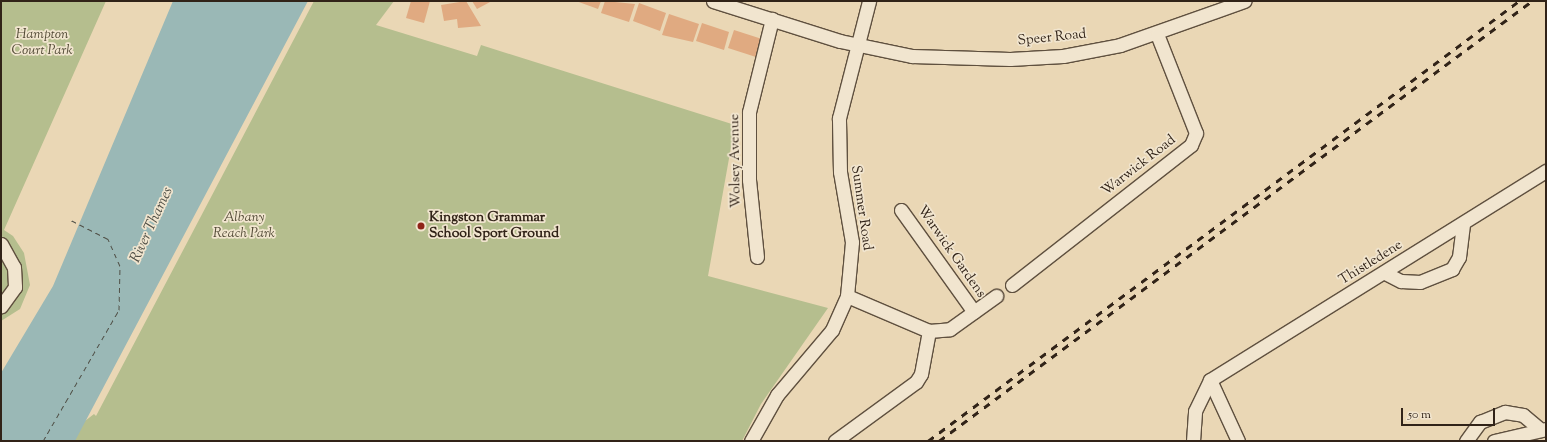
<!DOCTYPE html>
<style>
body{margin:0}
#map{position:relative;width:1547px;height:442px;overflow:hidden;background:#ead7b5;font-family:"Sorts Mill Goudy",serif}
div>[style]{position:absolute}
.green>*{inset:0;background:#b5be8e}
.water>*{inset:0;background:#9ab8b6}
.ferry>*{height:1px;margin-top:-0.5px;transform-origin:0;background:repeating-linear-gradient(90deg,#505047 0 5px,transparent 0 9px)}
.building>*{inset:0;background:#e0aa81}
.roads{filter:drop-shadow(1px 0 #5f503f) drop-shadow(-1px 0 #5f503f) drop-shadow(0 1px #5f503f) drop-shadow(0 -1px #5f503f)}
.minor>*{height:13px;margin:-6.5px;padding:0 6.5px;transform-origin:6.5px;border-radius:6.5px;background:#f1e5cf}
.rail>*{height:3px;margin-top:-1.5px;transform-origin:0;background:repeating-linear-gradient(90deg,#312318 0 7px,transparent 0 14px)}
.dots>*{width:11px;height:11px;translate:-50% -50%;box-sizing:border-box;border:2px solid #f1e5cf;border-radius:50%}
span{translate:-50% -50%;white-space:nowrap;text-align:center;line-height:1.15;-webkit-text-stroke:3.5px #f1e5cf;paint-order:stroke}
.park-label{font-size:14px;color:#524a36;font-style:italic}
.street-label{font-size:14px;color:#312318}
.poi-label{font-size:14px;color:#312318;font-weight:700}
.left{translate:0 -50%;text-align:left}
.water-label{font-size:15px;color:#505047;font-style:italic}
.frame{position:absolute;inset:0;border:2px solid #312318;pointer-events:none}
.scale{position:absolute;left:1401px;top:408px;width:94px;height:18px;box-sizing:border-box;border:2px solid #312318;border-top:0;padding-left:5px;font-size:12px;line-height:14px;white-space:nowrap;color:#312318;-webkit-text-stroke:3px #f1e5cf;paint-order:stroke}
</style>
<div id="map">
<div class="green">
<i style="clip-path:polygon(1px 1px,106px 1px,4px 230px,13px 236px,24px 253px,30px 285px,20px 309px,1px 321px)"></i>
<i style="clip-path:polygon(314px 1px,394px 1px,376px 25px,477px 56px,481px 45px,735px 125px,708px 276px,828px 308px,761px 404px,742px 441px,59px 441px,94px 414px,96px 416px)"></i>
</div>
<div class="water">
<i style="clip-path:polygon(173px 1px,308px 1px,75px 441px,1px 441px,1px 373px,53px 286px)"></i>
</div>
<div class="ferry">
<i style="left:43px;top:441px;width:151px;rotate:-59.9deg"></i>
<i style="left:119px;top:310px;width:44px;rotate:-88.7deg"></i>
<i style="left:120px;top:266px;width:30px;rotate:-114deg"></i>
<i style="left:108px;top:239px;width:44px;rotate:-152.9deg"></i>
</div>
<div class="building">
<i style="clip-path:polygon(411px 1px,430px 1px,424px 23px,406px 18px)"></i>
<i style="clip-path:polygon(466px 1px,481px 26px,458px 28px,457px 19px,444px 21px,441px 5px)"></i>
<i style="clip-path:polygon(472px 1px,492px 1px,477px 9px)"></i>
<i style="clip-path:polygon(576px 1px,601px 1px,598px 9px)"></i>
<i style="clip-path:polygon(605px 1px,635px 4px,629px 22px,601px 13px)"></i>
<i style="clip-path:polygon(639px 3px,666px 13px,660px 31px,633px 21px)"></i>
<i style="clip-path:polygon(669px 14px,699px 24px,693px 42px,662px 35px)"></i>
<i style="clip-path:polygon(702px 23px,729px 32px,724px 50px,696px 41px)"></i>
<i style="clip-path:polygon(734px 30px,762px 39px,756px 57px,728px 48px)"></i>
</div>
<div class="roads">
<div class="minor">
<i style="left:713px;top:1px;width:133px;rotate:17.5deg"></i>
<i style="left:840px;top:41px;width:74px;rotate:11.8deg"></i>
<i style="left:912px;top:56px;width:98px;rotate:1.8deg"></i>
<i style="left:1010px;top:59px;width:53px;rotate:-3.2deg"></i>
<i style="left:1063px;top:56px;width:58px;rotate:-10.9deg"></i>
<i style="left:1120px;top:45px;width:132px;rotate:-19.5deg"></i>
<i style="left:901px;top:210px;width:125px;rotate:54.4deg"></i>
<i style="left:1px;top:244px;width:26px;rotate:61deg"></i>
<i style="left:14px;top:267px;width:20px;rotate:87deg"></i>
<i style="left:15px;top:287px;width:24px;rotate:126deg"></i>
<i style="left:757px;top:257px;width:77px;rotate:-95.9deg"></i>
<i style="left:749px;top:180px;width:68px;rotate:-90deg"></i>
<i style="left:749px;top:112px;width:96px;rotate:-76.1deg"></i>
<i style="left:1385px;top:273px;width:18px;rotate:27deg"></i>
<i style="left:1401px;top:281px;width:19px;rotate:3deg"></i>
<i style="left:1420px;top:282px;width:35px;rotate:-22deg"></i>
<i style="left:1452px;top:269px;width:14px;rotate:-60deg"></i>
<i style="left:1459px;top:257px;width:33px;rotate:-83deg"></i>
<i style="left:1012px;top:285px;width:227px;rotate:-38deg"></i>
<i style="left:1191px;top:145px;width:13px;rotate:-67deg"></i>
<i style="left:1196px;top:133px;width:106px;rotate:-111.5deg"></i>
<i style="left:929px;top:331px;width:21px;rotate:-5deg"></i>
<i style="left:950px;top:329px;width:57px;rotate:-35.7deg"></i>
<i style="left:1210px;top:380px;width:67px;rotate:65.3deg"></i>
<i style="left:751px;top:441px;width:53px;rotate:-60.5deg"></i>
<i style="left:777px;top:395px;width:85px;rotate:-49.8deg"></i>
<i style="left:832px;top:330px;width:37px;rotate:-66deg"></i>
<i style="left:847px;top:296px;width:54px;rotate:-84.7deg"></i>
<i style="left:852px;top:242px;width:71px;rotate:-99.7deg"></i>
<i style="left:840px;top:172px;width:54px;rotate:-91.1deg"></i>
<i style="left:839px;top:118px;width:121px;rotate:-75.6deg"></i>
<i style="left:835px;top:441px;width:100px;rotate:-36.1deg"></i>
<i style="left:916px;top:382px;width:9px;rotate:-58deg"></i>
<i style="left:921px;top:374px;width:44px;rotate:-79.5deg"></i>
<i style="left:929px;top:331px;width:89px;rotate:-156.9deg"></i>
<i style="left:1193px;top:441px;width:30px;rotate:-86deg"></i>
<i style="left:1195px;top:411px;width:34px;rotate:-64deg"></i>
<i style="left:1210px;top:380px;width:396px;rotate:-31.9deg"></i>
<i style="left:1466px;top:441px;width:24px;rotate:-54deg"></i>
<i style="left:1480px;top:422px;width:27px;rotate:-22deg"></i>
<i style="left:1505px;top:412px;width:18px;rotate:9deg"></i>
<i style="left:1523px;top:415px;width:23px;rotate:40deg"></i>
<i style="left:1494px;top:441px;width:53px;rotate:-13deg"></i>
</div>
</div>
<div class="rail">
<i style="left:928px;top:441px;width:737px;rotate:-36.67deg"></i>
<i style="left:939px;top:441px;width:738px;rotate:-36.58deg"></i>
</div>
<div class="dots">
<i style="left:421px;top:226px;background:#8f2418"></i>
</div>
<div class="park-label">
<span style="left:42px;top:43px">Hampton<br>Court Park</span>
<span style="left:244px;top:226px">Albany<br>Reach Park</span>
</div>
<div class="street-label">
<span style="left:1052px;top:38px;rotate:-6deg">Speer Road</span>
<span style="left:736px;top:161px;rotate:-91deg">Wolsey Avenue</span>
<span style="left:1139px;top:166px;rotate:-38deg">Warwick Road</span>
<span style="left:861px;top:208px;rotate:82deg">Summer Road</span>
<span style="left:951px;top:252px;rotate:55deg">Warwick Gardens</span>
<span style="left:1371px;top:263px;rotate:-32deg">Thistledene</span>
</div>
<div class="poi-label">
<span class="left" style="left:429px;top:226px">Kingston Grammar<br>School Sport Ground</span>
</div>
<div class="water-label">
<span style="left:152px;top:225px;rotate:-65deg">River Thames</span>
</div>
<div class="frame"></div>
<div class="scale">50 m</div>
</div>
